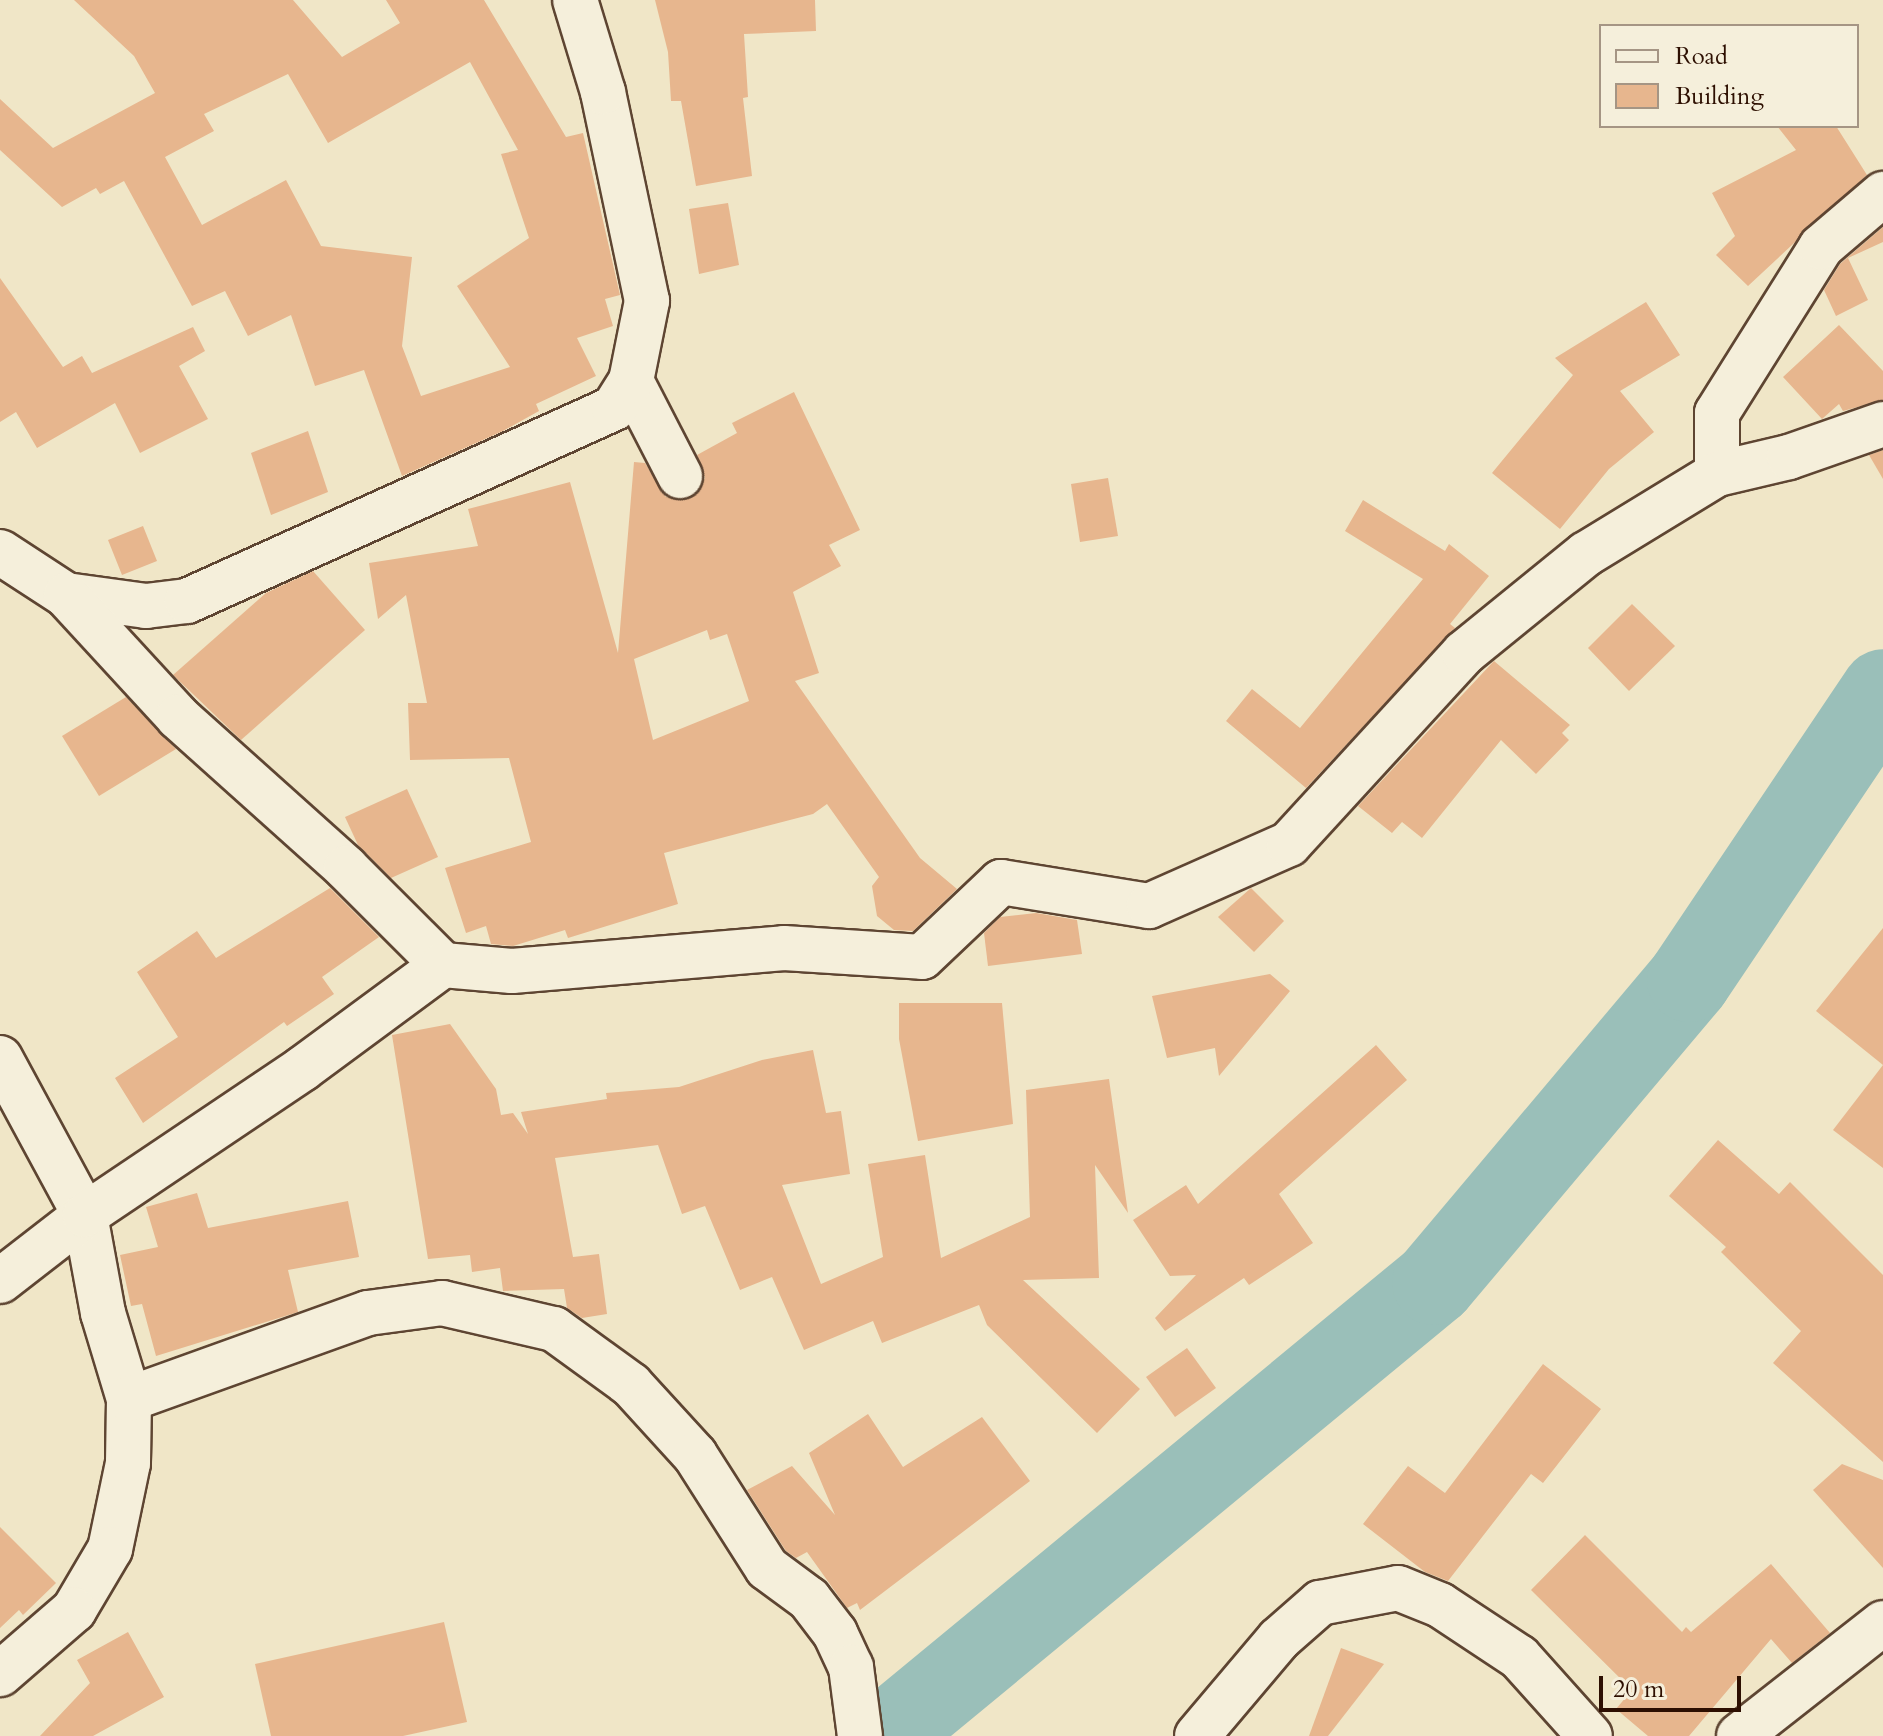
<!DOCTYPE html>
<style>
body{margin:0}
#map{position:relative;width:1883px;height:1736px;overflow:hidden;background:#f0e6c7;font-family:Cardo,serif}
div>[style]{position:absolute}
.river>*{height:84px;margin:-42px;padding:0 42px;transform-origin:42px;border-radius:42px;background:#9abfb9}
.building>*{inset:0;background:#e7b68e}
.roads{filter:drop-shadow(2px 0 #5e4532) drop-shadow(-2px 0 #5e4532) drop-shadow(0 2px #5e4532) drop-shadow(0 -2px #5e4532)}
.minor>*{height:44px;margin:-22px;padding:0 22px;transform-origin:22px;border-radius:22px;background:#f5efdb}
span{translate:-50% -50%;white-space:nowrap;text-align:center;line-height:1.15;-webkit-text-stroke:6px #f5efdb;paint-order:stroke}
.legend{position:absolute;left:1599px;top:24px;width:260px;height:104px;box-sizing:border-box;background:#f5efdb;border:2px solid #a59584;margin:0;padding:10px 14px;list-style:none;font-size:24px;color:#2d0f01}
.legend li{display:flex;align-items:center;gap:16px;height:40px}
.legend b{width:40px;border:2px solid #a59584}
.scale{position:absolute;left:1599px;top:1676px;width:142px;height:36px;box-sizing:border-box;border:4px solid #2d0f01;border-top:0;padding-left:10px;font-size:24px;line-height:28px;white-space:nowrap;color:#2d0f01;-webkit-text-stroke:6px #f5efdb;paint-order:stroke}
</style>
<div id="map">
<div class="river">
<i style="left:885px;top:1736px;width:712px;rotate:-39.53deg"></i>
<i style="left:1434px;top:1283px;width:396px;rotate:-49.9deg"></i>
<i style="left:1689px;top:980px;width:348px;rotate:-56.1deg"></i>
</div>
<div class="building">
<i style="clip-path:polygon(evenodd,74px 0,293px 0,342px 57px,400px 23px,386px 0,484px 0,566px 137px,583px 133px,620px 295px,605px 299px,613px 326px,577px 338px,596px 376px,536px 404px,539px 411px,503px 431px,402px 476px,364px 370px,315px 386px,291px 315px,248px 336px,225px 291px,192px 306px,124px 181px,100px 194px,96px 188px,62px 207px,0 150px,0 99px,53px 148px,155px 93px,134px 56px,74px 0,470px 62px,518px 150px,501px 154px,529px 238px,457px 286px,510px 367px,421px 396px,402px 346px,412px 257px,321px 246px,286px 180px,202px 225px,165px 157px,214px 131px,204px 114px,288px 74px,328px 143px,470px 62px)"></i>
<i style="clip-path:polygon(655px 0,815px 0,816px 31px,744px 34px,748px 97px,743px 98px,752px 176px,696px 186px,681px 101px,671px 101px,668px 52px)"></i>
<i style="clip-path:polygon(1777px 126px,1836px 126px,1867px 175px,1748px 286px,1716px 255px,1735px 236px,1712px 193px,1796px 150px)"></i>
<i style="clip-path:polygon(728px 203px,739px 265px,699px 274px,689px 209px)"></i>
<i style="clip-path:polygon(1883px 227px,1883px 242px,1848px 258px,1868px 300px,1836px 316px,1824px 290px,1840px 264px)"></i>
<i style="clip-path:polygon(0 278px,63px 367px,82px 356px,92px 373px,193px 327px,205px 351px,179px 366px,208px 419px,140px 453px,115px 403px,37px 448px,16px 412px,0 422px)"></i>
<i style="clip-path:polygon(1646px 302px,1680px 355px,1620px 391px,1654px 432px,1609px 469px,1560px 529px,1492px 473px,1573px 375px,1555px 358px)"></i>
<i style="clip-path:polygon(1839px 325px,1883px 371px,1883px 400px,1843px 411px,1839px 404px,1822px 419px,1783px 377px)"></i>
<i style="clip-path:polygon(evenodd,794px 392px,860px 530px,829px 545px,841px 566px,793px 592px,819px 673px,795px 681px,920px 858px,957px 889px,913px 931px,894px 930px,877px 916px,872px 886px,879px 877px,827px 804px,813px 814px,664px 853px,678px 904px,568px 938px,565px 930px,513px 946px,491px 944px,486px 926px,466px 933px,445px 868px,531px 842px,509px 758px,410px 760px,408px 703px,427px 703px,406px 595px,378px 619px,369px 563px,478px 546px,468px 509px,570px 482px,618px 653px,634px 462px,645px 463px,666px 497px,691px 498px,705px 478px,697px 455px,737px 433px,732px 423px,794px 392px,707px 630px,710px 640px,727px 634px,749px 701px,653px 740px,634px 659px,707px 630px)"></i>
<i style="clip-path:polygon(308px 431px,328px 492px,271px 515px,251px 453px)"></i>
<i style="clip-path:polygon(1883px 450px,1883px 479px,1869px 455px)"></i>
<i style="clip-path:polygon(1108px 478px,1118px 536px,1080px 542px,1071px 484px)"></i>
<i style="clip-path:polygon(1363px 500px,1445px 551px,1449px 544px,1489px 576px,1450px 624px,1455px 628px,1306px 788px,1226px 721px,1252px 689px,1300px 728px,1423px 579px,1345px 531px)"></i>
<i style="clip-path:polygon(143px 526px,157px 561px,122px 575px,108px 540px)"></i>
<i style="clip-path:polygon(313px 571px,365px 630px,241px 740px,173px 675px,266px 593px)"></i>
<i style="clip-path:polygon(1632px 604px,1675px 646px,1629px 691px,1588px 648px)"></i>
<i style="clip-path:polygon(1494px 661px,1570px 725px,1562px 733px,1569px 740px,1536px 774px,1501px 740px,1422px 838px,1402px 822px,1392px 833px,1358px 806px)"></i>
<i style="clip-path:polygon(126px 697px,176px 749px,99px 796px,62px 736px)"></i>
<i style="clip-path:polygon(407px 789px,438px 857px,391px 878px,358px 845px,345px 817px)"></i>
<i style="clip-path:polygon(330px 888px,379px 937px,322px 977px,334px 994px,287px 1026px,284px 1022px,143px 1123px,115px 1078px,178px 1037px,137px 972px,197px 931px,216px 958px)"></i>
<i style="clip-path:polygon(1251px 888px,1284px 921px,1254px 952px,1218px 917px)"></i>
<i style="clip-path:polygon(1036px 913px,1077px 920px,1082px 954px,988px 966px,984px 933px,1000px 917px)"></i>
<i style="clip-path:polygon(1883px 928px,1883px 1065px,1816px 1011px)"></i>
<i style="clip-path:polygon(1270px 974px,1290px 991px,1219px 1076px,1215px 1048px,1167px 1058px,1152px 996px)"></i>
<i style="clip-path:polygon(899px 1003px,1002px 1003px,1013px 1124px,918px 1141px,899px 1039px)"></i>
<i style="clip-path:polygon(450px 1024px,496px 1089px,501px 1115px,513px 1113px,528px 1134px,521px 1112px,607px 1099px,606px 1093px,679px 1087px,762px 1060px,813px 1050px,826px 1113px,841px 1111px,850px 1174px,782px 1185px,821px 1284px,883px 1257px,868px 1164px,925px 1155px,941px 1258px,1030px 1217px,1026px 1090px,1109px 1079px,1128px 1213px,1095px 1165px,1099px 1278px,1023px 1280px,1140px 1389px,1097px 1433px,987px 1325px,979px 1305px,882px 1343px,873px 1321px,804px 1350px,772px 1277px,740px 1290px,705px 1206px,682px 1214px,658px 1145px,555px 1158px,573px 1257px,599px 1254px,607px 1314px,582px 1318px,567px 1308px,564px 1289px,503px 1291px,500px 1268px,472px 1272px,470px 1255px,428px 1259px,392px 1035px)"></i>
<i style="clip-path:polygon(1376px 1045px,1407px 1080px,1279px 1194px,1313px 1243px,1249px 1285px,1244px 1278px,1165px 1331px,1155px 1318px,1196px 1275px,1170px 1276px,1133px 1220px,1186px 1185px,1198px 1204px)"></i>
<i style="clip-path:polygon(1883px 1065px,1883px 1168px,1833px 1130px)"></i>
<i style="clip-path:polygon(1718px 1140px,1779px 1194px,1790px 1182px,1883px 1275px,1883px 1462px,1773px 1363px,1801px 1331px,1721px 1252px,1726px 1247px,1669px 1196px)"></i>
<i style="clip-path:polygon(197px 1193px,208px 1228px,348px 1201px,359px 1257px,288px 1270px,298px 1312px,156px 1356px,142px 1304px,131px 1306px,120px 1255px,158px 1247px,146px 1207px)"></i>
<i style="clip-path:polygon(1187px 1348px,1216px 1388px,1175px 1417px,1146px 1377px)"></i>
<i style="clip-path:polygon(1543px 1364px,1601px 1409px,1543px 1483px,1531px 1474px,1448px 1581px,1425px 1572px,1363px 1524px,1408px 1466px,1445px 1493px)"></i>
<i style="clip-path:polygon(868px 1414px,903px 1467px,982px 1417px,1030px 1481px,860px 1610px,857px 1603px,847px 1608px,807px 1552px,796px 1558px,786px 1551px,747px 1490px,792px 1466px,835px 1515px,809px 1453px)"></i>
<i style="clip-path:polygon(1842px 1464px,1883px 1480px,1883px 1568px,1813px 1490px)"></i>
<i style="clip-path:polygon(0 1527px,56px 1583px,23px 1615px,19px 1610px,0 1628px)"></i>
<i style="clip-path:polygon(1585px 1535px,1682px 1632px,1686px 1627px,1691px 1632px,1771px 1564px,1830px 1633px,1792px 1663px,1771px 1639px,1689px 1736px,1648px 1736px,1616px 1709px,1632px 1690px,1531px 1590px)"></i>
<i style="clip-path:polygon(444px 1622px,467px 1722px,403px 1736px,271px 1736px,255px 1664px)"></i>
<i style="clip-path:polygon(128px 1632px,164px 1697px,93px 1736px,40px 1736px,90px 1683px,77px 1660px)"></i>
<i style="clip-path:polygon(1341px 1648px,1384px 1664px,1328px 1736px,1309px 1736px)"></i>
</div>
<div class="roads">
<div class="minor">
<i style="left:631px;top:381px;width:107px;rotate:62.7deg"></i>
<i style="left:1717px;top:474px;width:61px;rotate:-90deg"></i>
<i style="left:1717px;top:413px;width:196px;rotate:-57.9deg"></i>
<i style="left:1821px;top:247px;width:82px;rotate:-40.5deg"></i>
<i style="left:0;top:552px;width:79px;rotate:33.1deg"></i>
<i style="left:66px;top:595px;width:81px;rotate:7.8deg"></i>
<i style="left:146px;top:606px;width:41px;rotate:-7deg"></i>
<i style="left:187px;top:601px;width:469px;rotate:-24.3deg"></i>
<i style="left:614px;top:408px;width:32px;rotate:-58deg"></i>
<i style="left:631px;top:381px;width:82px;rotate:-78.7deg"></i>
<i style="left:647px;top:301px;width:214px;rotate:-101.9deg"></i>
<i style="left:603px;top:92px;width:96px;rotate:-106.9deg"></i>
<i style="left:66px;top:595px;width:166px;rotate:47.4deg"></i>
<i style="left:178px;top:717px;width:226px;rotate:41.9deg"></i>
<i style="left:346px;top:868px;width:137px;rotate:45deg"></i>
<i style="left:0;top:1058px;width:179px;rotate:61.6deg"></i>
<i style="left:85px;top:1215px;width:100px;rotate:79.6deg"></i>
<i style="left:103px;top:1313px;width:90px;rotate:73.2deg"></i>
<i style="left:129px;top:1399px;width:64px;rotate:90.9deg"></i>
<i style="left:128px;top:1463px;width:88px;rotate:101.8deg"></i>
<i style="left:110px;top:1549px;width:71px;rotate:120.5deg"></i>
<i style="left:74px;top:1610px;width:98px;rotate:139.1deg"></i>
<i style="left:0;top:1281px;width:108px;rotate:-37.8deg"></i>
<i style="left:85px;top:1215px;width:262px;rotate:-33.9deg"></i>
<i style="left:302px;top:1069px;width:175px;rotate:-36.4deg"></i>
<i style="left:443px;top:965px;width:69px;rotate:5deg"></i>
<i style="left:512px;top:971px;width:273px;rotate:-4.8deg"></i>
<i style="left:784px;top:948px;width:138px;rotate:3.7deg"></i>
<i style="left:922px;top:957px;width:109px;rotate:-43.5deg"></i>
<i style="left:1001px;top:882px;width:150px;rotate:9.2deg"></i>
<i style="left:1149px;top:906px;width:153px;rotate:-23.9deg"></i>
<i style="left:1289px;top:844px;width:259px;rotate:-47.5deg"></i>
<i style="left:1464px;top:653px;width:157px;rotate:-39.1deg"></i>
<i style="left:1586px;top:554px;width:153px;rotate:-31.4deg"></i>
<i style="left:1717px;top:474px;width:74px;rotate:-13.3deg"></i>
<i style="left:1789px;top:457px;width:100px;rotate:-19.3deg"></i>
<i style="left:129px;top:1399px;width:254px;rotate:-19.8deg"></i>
<i style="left:368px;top:1313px;width:75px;rotate:-7.7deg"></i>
<i style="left:442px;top:1303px;width:115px;rotate:13.1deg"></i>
<i style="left:554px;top:1329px;width:95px;rotate:36deg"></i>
<i style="left:631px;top:1385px;width:95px;rotate:47.6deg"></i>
<i style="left:695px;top:1455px;width:134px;rotate:57.5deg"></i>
<i style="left:767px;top:1568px;width:52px;rotate:36.4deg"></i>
<i style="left:809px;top:1599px;width:43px;rotate:52.6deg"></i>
<i style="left:835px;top:1633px;width:38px;rotate:65deg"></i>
<i style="left:851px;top:1667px;width:70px;rotate:82.6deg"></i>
<i style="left:1197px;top:1736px;width:127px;rotate:-49.8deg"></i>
<i style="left:1279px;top:1639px;width:55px;rotate:-41.3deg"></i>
<i style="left:1320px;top:1603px;width:79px;rotate:-10.9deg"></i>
<i style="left:1398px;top:1588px;width:45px;rotate:22deg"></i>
<i style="left:1440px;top:1605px;width:95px;rotate:33.4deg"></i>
<i style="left:1519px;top:1657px;width:106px;rotate:48.1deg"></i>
<i style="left:1739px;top:1736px;width:183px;rotate:-38.1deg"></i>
</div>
</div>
<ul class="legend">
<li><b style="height:10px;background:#f5efdb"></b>Road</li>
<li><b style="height:22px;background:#e7b68e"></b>Building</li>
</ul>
<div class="scale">20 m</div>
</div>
